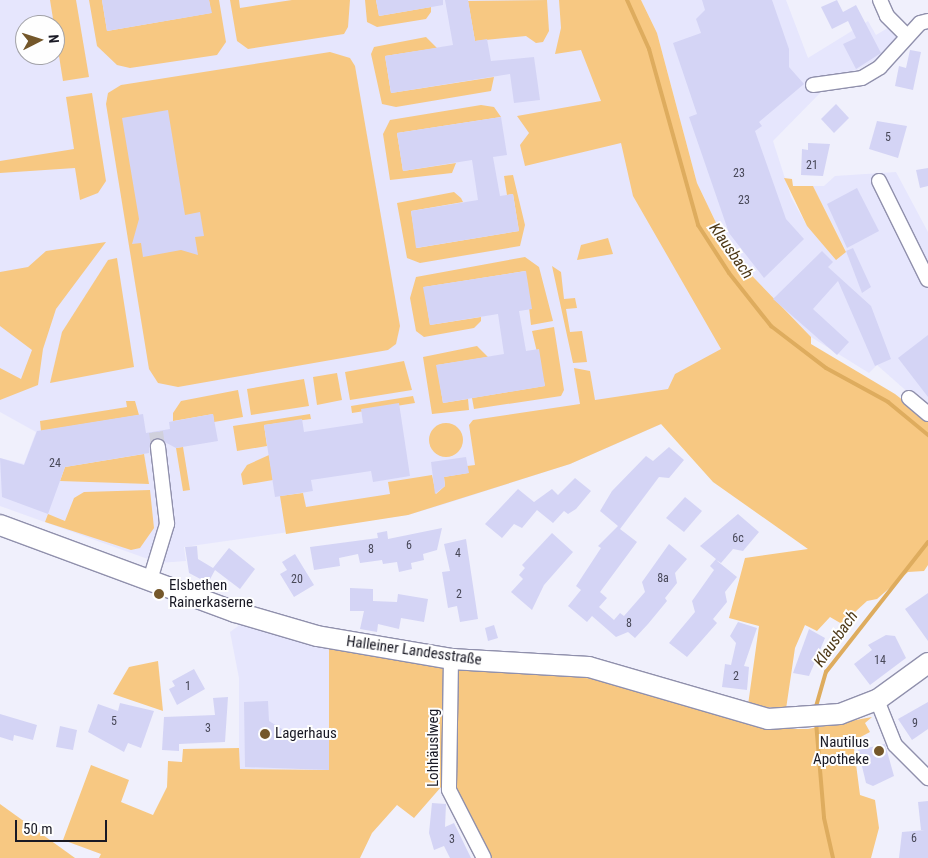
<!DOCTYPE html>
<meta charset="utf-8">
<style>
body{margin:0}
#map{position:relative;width:928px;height:858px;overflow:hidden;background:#f0f0fc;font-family:"Roboto Condensed",sans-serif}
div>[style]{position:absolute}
.built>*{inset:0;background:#e6e6fd}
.green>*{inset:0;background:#f7c882}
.round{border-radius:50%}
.stream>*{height:4px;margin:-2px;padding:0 2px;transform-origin:2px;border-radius:2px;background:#deac5e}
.building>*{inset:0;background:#d4d4f5}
.street-tunnel>*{height:14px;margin-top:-7px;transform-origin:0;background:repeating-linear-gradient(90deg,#d0d0dc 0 14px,transparent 0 21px)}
.roads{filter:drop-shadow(1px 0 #9090ac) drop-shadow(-1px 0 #9090ac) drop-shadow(0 1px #9090ac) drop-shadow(0 -1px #9090ac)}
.street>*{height:14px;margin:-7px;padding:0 7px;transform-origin:7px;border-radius:7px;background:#fff}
.secondary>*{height:20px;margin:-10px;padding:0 10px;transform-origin:10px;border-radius:10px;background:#fff}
.dots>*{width:14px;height:14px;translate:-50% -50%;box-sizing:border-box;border:2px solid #fefefe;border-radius:50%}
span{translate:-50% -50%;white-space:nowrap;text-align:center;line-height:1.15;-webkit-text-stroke:4px #fefefe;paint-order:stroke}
.number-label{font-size:12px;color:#484858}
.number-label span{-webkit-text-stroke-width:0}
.poi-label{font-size:15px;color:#191924}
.left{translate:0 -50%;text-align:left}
.right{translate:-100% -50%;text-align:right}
.street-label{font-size:15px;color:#191924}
.water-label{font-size:16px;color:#4c3715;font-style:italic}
.north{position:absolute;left:15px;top:15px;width:50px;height:50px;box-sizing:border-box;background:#fefefe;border:1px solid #a2a2a7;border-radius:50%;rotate:85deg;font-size:14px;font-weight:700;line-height:20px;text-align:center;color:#191924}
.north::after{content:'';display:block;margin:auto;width:18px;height:22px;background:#74572a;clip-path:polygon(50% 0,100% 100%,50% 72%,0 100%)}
.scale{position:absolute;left:15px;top:820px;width:92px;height:22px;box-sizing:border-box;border:2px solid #191924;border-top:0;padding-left:6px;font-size:15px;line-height:18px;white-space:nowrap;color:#191924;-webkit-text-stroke:4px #fefefe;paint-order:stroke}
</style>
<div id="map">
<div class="built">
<i style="clip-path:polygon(evenodd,0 0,582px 0,760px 381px,570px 464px,448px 503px,408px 515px,184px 547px,186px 561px,159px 563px,0 506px,0 458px,24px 464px,36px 432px,0 412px,0 0,25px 25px,55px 25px,55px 55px,25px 55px,25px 25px)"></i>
<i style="clip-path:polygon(641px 0,786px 0,808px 58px,868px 21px,876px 35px,891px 26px,898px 37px,884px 55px,857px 70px,817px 78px,822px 91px,773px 141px,791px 197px,807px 226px,846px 251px,813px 186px,824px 186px,835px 176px,896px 172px,928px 232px,928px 410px,877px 365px,869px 373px,811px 337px,731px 254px,697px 183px,657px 33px)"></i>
<i style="clip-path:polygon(241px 624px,329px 646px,329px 770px,239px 769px,239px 678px,230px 632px)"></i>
</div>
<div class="green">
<i style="clip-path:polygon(50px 0,76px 0,89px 77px,63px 81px)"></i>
<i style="clip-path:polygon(89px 0,102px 0,107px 31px,211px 13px,209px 0,219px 0,226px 42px,217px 55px,130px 68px,117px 65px,97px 46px)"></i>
<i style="clip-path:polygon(230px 0,239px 0,240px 8px,292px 0,350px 0,348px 27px,344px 34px,248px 49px,237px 41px)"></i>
<i style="clip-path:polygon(365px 0,376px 0,379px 16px,431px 7px,431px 12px,426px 19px,377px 27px,367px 22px)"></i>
<i style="clip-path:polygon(547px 0,549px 31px,543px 42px,536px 43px,526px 36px,475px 41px,468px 1px)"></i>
<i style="clip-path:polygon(559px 0,641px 0,657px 33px,697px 183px,731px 254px,811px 337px,811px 344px,895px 394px,928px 420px,928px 565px,924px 571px,908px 572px,877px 599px,867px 601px,842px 624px,830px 617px,817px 631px,805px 625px,795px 648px,786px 709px,748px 705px,759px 626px,729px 618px,745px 558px,808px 549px,713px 482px,661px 424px,570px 464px,408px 515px,286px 534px,280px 496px,303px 493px,306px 507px,390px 494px,388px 482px,432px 475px,436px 494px,445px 486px,444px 477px,468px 473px,467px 466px,475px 465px,469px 425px,473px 420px,580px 404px,574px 368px,590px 371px,595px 400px,668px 389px,675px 374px,721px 349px,633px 196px,621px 143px,525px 166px,520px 145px,529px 133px,517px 116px,601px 101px,581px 50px,555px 54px,561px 28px)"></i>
<i style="clip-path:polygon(426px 37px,437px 48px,385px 56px,391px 93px,494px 77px,491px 91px,396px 107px,382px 104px,371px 54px,374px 47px)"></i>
<i style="clip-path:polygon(330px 52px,350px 58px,355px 66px,400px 326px,396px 344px,388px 350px,178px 387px,158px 383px,149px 369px,106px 104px,108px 93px,121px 85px)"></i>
<i style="clip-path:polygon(92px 93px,106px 181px,98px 193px,80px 200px,75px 168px,0 173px,0 161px,74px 149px,66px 97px)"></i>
<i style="clip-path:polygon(481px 105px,494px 107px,501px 117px,397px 133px,403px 171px,456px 163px,452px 173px,390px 180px,383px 134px,390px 120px)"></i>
<i style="clip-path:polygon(513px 175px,525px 225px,520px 246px,420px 263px,407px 258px,397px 203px,454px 192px,461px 198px,463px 202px,411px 211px,417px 248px,519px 231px,513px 194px,507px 195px,504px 176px)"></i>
<i style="clip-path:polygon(784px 178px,792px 179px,793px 186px,813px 186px,846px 252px,836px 260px,807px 226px)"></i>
<i style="clip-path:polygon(608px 238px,613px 254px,577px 260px,581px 245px)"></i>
<i style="clip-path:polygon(106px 242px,56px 309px,43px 349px,38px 385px,0 400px,0 368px,21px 379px,32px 350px,0 326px,0 272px,28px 267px,46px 251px)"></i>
<i style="clip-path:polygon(525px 257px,539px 267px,553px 321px,531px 325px,525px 271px,424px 287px,430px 325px,481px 317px,481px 321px,474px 328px,424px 337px,416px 331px,410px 298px,416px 277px)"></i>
<i style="clip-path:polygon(117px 258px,134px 367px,50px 383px,62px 332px,108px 260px)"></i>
<i style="clip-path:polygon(552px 266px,561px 272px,564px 299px,575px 298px,577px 308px,566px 309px,570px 332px,582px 331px,587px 362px,573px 363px)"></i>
<i style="clip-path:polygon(554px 327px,564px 390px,561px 396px,474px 409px,472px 398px,545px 386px,532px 331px)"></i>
<i style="clip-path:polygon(477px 346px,488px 357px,437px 365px,443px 403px,468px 399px,469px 410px,432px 414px,423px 357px)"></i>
<i style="clip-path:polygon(404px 361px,412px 390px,350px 400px,345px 372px)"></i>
<i style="clip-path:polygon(337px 373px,342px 400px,317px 405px,313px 377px)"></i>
<i style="clip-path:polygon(304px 379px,309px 406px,251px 415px,247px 389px)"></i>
<i style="clip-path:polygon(238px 390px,243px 417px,214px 422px,213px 414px,173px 421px,173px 413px,181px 401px)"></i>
<i style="clip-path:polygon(413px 396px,415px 403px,352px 413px,351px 406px)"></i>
<i style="clip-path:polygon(126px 401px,135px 401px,139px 415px,41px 431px,40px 421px,127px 407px)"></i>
<i style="clip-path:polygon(310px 414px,311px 419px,264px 425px,267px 446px,237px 451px,233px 426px)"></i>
<i class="round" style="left:429px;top:423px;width:34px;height:34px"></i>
<i style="clip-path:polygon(183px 447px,190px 490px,183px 491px,176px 448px)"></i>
<i style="clip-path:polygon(144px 454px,149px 484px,60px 481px,65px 467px)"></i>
<i style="clip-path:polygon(269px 455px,273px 480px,243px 485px,241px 474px,247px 465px)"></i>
<i style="clip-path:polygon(150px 490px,154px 528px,140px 548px,131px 550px,45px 522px,48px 514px,65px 521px,74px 498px,84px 492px)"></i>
<i style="clip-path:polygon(329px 646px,610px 681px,766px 729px,808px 729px,872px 717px,865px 723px,870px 732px,853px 741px,860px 795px,875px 800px,879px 828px,871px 858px,484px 858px,448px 779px,414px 818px,397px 805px,372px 833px,360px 858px,99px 858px,101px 854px,63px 840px,91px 765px,129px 780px,121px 802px,153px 815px,167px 787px,168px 761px,182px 762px,183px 749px,239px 748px,240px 769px,329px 770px)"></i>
<i style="clip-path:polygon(158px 661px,163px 711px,113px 694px,129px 667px)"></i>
<i style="clip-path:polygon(0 804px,75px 858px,0 858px)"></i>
</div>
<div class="stream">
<i style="left:627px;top:0;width:54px;rotate:65.8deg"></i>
<i style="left:649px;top:49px;width:183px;rotate:74.4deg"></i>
<i style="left:698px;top:225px;width:57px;rotate:57.1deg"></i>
<i style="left:729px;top:273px;width:68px;rotate:51.6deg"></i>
<i style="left:771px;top:326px;width:69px;rotate:37.4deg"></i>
<i style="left:826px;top:368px;width:71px;rotate:28.7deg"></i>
<i style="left:888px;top:402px;width:52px;rotate:39.5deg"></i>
<i style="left:815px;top:710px;width:40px;rotate:-74deg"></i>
<i style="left:826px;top:672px;width:165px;rotate:-51.9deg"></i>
<i style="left:816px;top:722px;width:96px;rotate:85.2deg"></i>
<i style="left:824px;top:818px;width:41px;rotate:77.3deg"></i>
</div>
<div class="building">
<i style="clip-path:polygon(102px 0,209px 0,212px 13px,107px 31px)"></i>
<i style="clip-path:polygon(376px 0,443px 0,443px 5px,379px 16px)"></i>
<i style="clip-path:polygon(445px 0,468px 0,475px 41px,487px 39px,491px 61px,534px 57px,540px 100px,514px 103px,510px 74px,391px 93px,385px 56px,453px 45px)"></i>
<i style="clip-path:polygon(702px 0,772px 0,789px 49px,789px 67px,804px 84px,759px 122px,762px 126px,755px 131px,786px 219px,804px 239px,764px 278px,729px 233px,689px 117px,697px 114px,673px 43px,701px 33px,696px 19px,705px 10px)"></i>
<i style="clip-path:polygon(837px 0,843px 12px,856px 5px,881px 53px,856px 69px,843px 44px,856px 38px,848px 21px,832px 29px,821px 7px)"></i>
<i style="clip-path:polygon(910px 50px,921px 52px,913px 90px,895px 86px,899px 66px,906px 68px)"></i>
<i style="clip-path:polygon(836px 104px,849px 118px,834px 133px,821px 119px)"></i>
<i style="clip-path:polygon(168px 110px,185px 215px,200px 212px,204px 236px,195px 237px,198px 255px,181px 250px,143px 257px,141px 243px,132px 244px,139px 219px,122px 118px)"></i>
<i style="clip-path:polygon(501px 117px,507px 155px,493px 157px,500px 196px,513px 194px,519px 231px,416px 248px,411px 211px,478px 200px,472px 160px,403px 171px,397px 133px)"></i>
<i style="clip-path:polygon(877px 121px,907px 126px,898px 158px,869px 149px)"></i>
<i style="clip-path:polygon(808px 143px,830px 144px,823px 176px,801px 175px,802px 149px,808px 150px)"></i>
<i style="clip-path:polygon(928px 168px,928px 186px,920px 188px,916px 170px)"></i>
<i style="clip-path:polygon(857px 188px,879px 231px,847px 248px,827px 204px)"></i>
<i style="clip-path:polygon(853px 248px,871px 287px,862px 293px,846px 251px)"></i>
<i style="clip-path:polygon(822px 251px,833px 262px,828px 267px,871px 306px,891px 359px,875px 366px,838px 281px,813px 309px,849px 342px,837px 355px,773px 299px)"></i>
<i style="clip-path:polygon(526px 271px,532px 309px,519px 311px,526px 351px,539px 349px,545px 386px,443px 403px,436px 365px,504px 354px,498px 314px,430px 325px,423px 287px)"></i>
<i style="clip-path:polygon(928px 335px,928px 397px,898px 358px)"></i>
<i style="clip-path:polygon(399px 403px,410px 476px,373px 482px,371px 471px,311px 480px,313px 491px,275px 497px,264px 425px,302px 419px,304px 432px,363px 423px,361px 409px)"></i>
<i style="clip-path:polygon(143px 414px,146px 433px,170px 429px,169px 422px,213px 414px,218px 441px,176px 448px,157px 438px,150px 443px,149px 453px,65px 467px,48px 514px,2px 497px,0 458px,24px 465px,37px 431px)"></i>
<i style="clip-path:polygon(669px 447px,684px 460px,669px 478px,659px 477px,620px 529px,637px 542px,600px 592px,607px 598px,599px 607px,614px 620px,620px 613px,624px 616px,645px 592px,642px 582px,669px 544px,687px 559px,675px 573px,677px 583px,665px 598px,667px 601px,648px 624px,635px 638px,628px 632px,616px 637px,592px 616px,587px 622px,568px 606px,581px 590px,576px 586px,601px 548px,598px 546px,618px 526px,600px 511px,612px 491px,646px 456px,653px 461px)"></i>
<i style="clip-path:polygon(466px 457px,469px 473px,444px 477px,445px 486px,435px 494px,431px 462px)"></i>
<i style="clip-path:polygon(575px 478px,591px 491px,576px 509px,568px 514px,564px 511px,553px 523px,537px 510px,522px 528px,514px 524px,502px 538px,485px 524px,518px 489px,534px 502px,552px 489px,558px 495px)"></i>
<i style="clip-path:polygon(685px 497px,702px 511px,684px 532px,666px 518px)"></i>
<i style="clip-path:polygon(738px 514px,759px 532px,743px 551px,733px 549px,721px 563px,716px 560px,737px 577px,725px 592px,727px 602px,713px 619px,717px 623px,687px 657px,669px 643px,695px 612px,692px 601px,714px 570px,710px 566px,716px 559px,700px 546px)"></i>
<i style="clip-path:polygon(442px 528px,437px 550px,423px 554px,424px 560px,411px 563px,412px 569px,399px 572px,397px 562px,383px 564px,382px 560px,360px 563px,358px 554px,339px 558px,340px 566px,314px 570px,310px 547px,378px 538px,377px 533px,387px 531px,388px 539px)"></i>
<i style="clip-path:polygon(552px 533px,573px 552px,544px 585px,532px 610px,511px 592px,523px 579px,519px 575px,525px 568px,522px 565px)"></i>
<i style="clip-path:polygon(466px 539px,478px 619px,460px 622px,457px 606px,448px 608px,442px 572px,450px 571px,444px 544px)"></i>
<i style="clip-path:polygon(197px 546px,198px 559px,213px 568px,229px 548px,255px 569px,240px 589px,215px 570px,208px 583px,189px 573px,185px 547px)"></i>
<i style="clip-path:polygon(295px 554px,314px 585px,294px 597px,280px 574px,287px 570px,282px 562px)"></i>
<i style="clip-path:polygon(350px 588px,373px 589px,373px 601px,397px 602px,398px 594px,428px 599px,424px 622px,401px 618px,399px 629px,378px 624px,377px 632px,360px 629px,364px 611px,350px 611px)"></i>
<i style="clip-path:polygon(928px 593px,928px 641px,905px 609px)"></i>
<i style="clip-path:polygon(738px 622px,757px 628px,744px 666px,749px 667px,747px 690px,722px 687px,725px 664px,731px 665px,736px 643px,730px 636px)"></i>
<i style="clip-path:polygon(494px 625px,498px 638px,488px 641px,485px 628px)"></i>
<i style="clip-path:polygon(809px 629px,825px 638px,809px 676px,793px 673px)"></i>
<i style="clip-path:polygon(886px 635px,895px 636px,906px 658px,870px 685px,854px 664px,872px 650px,868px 645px)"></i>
<i style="clip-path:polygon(194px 669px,205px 689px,177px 705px,169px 689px,175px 686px,172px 681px)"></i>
<i style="clip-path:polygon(228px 697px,225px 742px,179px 744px,179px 751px,162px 750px,164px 717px,215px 715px,213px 698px)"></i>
<i style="clip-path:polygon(268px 701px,269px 721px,287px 732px,329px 731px,329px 770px,245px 767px,244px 702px)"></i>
<i style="clip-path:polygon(928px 702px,928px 729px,912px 740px,898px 719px)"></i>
<i style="clip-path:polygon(120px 703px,154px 711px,141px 748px,128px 743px,124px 752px,88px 732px,98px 704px,118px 711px)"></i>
<i style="clip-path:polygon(0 714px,37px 725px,33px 740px,14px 735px,13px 741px,0 737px)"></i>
<i style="clip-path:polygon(60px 726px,77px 730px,73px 750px,56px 747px)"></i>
<i style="clip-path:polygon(885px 744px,894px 776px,873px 786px,866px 783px,858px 750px)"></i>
<i style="clip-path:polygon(928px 801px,928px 858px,899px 858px,902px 832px,925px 830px,921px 830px,918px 802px)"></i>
<i style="clip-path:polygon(432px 803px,446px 804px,445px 827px,454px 823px,471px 858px,450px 858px,444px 846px,434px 850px,429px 833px)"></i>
</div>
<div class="street-tunnel">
<i style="left:156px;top:432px;width:15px;rotate:82deg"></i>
</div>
<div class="roads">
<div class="street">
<i style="left:880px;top:0;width:17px;rotate:66deg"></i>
<i style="left:887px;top:16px;width:27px;rotate:45deg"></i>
<i style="left:813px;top:85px;width:49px;rotate:-8.1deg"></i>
<i style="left:862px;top:78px;width:21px;rotate:-31deg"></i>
<i style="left:880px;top:67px;width:59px;rotate:-47.7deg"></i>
<i style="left:920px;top:23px;width:8px;rotate:-14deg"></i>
<i style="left:879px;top:181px;width:110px;rotate:63.7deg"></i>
<i style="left:909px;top:398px;width:25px;rotate:40deg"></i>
<i style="left:150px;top:580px;width:59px;rotate:-73.1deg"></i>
<i style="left:167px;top:524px;width:78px;rotate:-96.7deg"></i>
<i style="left:451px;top:659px;width:131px;rotate:90.9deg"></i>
<i style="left:449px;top:790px;width:76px;rotate:62.8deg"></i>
<i style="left:877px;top:700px;width:48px;rotate:68.2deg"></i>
<i style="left:895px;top:745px;width:47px;rotate:45deg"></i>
</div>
<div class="secondary">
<i style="left:0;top:525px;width:251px;rotate:20.3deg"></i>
<i style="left:235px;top:612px;width:85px;rotate:16.3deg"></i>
<i style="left:317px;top:636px;width:136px;rotate:9.7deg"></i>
<i style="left:451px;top:659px;width:138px;rotate:3.3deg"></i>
<i style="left:589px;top:667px;width:186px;rotate:16.2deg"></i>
<i style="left:768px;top:719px;width:72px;rotate:-4deg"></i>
<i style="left:840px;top:714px;width:40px;rotate:-21deg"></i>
<i style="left:877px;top:700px;width:63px;rotate:-36deg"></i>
</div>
</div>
<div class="dots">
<i style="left:159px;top:594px;background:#74572a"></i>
<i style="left:265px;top:734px;background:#74572a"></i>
<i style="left:879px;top:751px;background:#74572a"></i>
</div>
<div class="number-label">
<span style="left:888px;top:138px">5</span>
<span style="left:812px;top:166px">21</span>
<span style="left:739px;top:174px">23</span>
<span style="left:744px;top:201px">23</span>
<span style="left:55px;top:464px">24</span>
<span style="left:738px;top:539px">6c</span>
<span style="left:409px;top:546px">6</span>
<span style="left:371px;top:550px">8</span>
<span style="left:458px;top:554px">4</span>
<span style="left:663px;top:579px">8a</span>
<span style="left:297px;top:580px">20</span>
<span style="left:459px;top:595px">2</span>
<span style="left:629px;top:624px">8</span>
<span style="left:880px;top:661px">14</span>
<span style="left:736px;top:677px">2</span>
<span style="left:188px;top:687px">1</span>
<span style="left:114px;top:722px">5</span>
<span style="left:915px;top:724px">9</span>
<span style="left:208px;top:729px">3</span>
<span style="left:914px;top:839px">6</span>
<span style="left:452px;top:840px">3</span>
</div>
<div class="poi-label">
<span class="left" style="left:169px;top:594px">Elsbethen<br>Rainerkaserne</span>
<span class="left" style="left:275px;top:734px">Lagerhaus</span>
<span class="right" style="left:869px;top:751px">Nautilus<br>Apotheke</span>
</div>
<div class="street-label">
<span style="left:414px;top:651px;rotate:8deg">Halleiner Landesstraße</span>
<span style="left:434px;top:748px;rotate:-90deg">Lohhäuslweg</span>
</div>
<div class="water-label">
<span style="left:731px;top:251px;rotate:55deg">Klausbach</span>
<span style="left:836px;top:639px;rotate:-55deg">Klausbach</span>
</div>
<div class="north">N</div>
<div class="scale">50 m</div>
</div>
